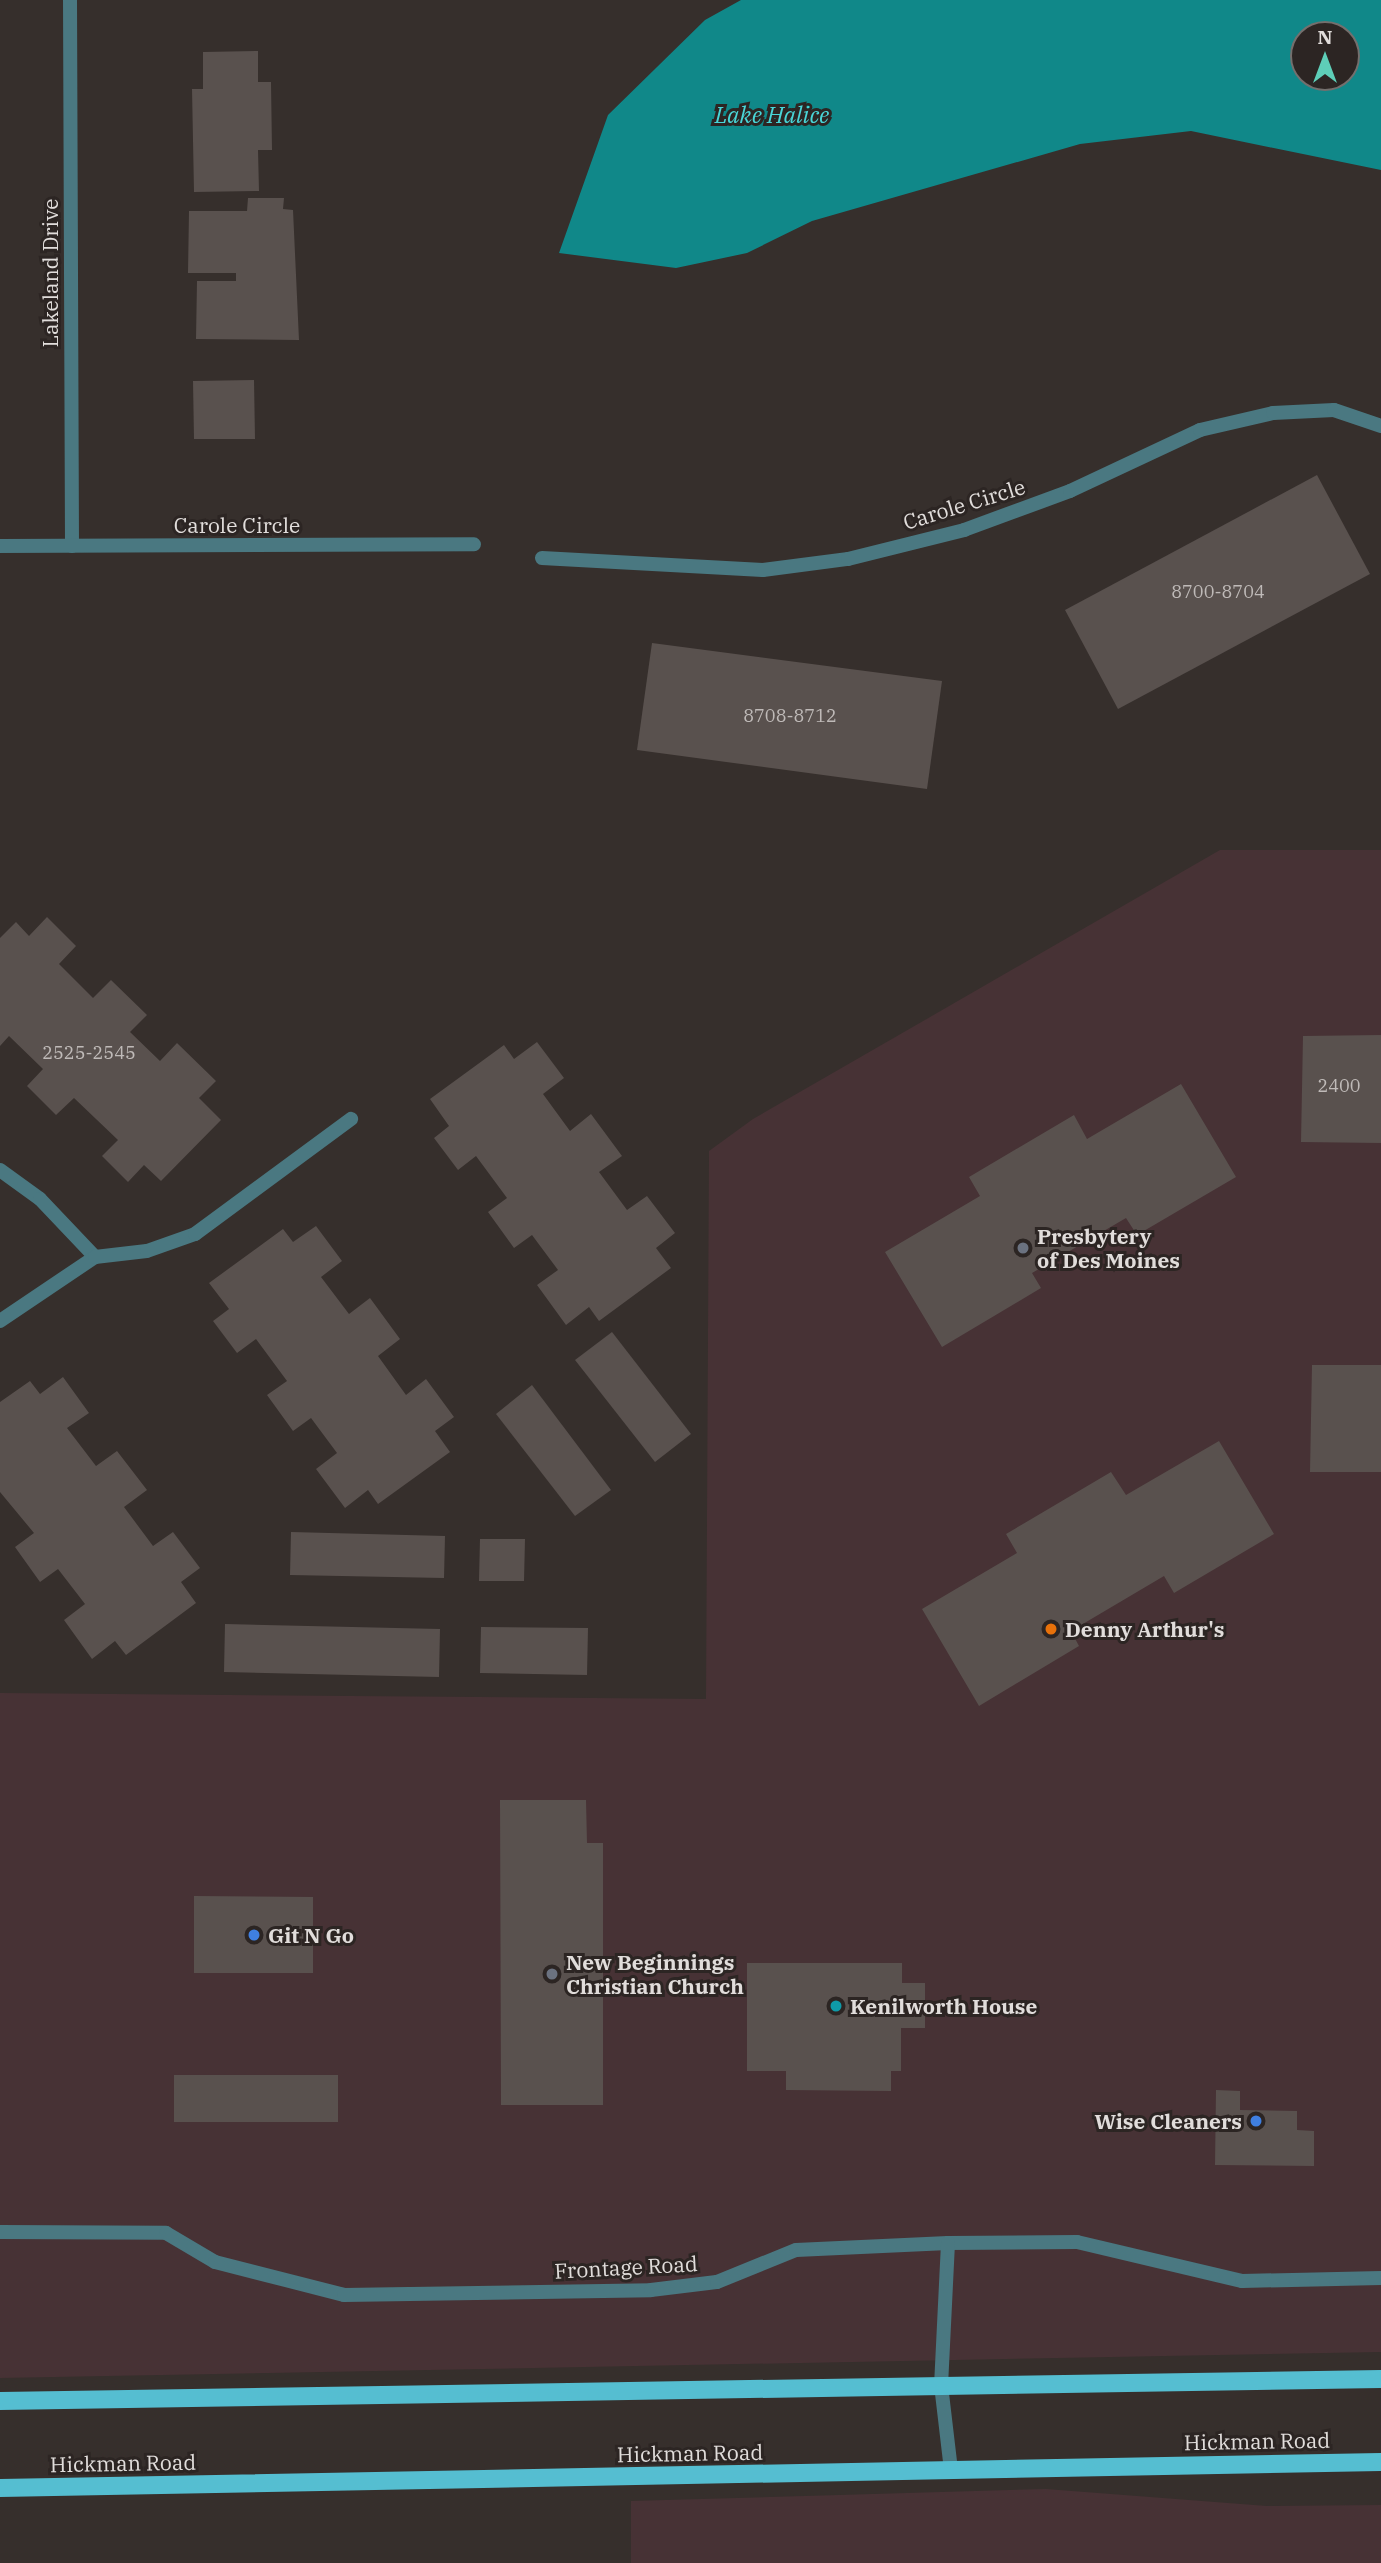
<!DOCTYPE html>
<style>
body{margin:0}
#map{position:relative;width:1381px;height:2563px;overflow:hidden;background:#362f2c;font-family:"IBM Plex Serif",serif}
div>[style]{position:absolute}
.commercial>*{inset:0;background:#473235}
.water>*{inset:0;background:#108889}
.building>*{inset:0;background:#59514e}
.lane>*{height:14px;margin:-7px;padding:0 7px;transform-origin:7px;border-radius:7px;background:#4a7881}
.street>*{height:14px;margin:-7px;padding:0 7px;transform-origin:7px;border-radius:7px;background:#4a7881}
.primary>*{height:18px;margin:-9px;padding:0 9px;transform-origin:9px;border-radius:9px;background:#55bed1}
.dots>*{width:19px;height:19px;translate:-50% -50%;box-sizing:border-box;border:4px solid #2c2523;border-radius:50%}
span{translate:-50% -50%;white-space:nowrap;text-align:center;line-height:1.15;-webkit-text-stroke:6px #2c2523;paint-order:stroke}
.number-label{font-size:18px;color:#bfbab8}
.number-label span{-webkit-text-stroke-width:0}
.street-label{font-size:21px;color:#e1dddb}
.poi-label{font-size:21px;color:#e1dddb;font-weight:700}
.left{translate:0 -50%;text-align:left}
.right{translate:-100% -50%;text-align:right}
.water-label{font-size:23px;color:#49d6d8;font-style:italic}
.north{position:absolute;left:1290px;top:21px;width:70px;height:70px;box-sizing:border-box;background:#2c2523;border:2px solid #746f6d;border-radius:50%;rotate:0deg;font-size:19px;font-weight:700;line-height:28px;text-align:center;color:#e1dddb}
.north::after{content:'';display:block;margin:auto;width:24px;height:32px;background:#5eceb8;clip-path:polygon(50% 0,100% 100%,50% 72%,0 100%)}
</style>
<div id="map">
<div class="commercial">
<i style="clip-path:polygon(1220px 850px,1381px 850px,1381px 2352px,0 2378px,0 1693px,706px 1699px,709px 1151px,753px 1119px)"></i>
<i style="clip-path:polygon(1046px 2489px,1267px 2506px,1381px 2505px,1381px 2563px,631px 2563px,631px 2501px)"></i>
</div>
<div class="water">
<i style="clip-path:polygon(evenodd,741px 0,1381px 0,1381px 170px,1191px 131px,1080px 144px,812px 221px,747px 253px,676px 268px,559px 253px,608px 115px,705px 20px,741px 0,1304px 35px,1346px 35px,1346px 77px,1304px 77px,1304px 35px)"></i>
</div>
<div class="building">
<i style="clip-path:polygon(258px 51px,258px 82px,271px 82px,272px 150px,258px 150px,259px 191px,194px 192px,192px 89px,203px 89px,203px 52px)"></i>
<i style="clip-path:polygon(248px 198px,284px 198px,283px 209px,293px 210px,299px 340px,196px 339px,197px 281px,236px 281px,236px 273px,188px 273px,189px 211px,247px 211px)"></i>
<i style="clip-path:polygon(254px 380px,255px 439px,194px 439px,193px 381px)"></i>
<i style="clip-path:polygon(1317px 475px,1370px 574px,1118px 709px,1065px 610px)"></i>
<i style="clip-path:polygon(652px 643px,942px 681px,927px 789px,637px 750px)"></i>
<i style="clip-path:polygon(47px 917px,76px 946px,59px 964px,93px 998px,111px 980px,147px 1015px,130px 1032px,160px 1061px,177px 1043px,216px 1081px,199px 1098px,221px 1120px,161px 1181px,144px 1165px,128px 1182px,102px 1156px,118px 1140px,74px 1098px,56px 1115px,27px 1086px,43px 1069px,9px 1036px,0 1046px,0 938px,16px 922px,29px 936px)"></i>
<i style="clip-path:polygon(1381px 1035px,1381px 1143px,1301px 1142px,1303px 1036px)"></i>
<i style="clip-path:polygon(537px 1042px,564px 1078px,543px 1094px,570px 1131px,591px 1114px,622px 1156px,599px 1172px,627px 1210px,647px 1196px,675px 1233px,656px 1248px,671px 1268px,599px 1321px,589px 1307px,566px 1325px,537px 1285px,558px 1270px,532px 1235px,514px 1248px,488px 1212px,507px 1198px,476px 1156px,458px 1170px,434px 1138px,449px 1126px,430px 1099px,504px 1045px,514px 1059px)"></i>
<i style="clip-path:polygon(1181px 1084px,1236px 1177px,1137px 1235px,1126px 1218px,1032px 1273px,1041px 1288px,942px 1347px,885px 1252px,980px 1196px,969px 1177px,1074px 1115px,1087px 1139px)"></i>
<i style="clip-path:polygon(316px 1226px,342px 1261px,321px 1277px,349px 1314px,370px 1298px,400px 1339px,378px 1356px,406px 1395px,426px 1379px,454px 1417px,435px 1431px,450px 1452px,378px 1504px,368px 1490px,345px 1508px,316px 1469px,337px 1453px,311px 1418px,293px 1431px,267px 1395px,287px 1381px,256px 1339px,237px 1353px,213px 1321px,229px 1309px,209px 1283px,283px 1229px,293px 1242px)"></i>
<i style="clip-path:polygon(612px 1332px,691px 1434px,655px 1462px,575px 1360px)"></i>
<i style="clip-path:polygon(1312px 1365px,1381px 1365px,1381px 1472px,1310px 1472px)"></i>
<i style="clip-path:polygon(63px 1377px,89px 1413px,67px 1428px,96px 1466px,117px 1451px,147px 1490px,124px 1507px,153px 1546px,173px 1532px,200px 1568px,181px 1582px,196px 1603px,126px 1655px,115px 1641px,92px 1659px,64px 1620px,85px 1604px,58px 1569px,40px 1582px,15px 1547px,34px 1533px,0 1492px,0 1402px,30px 1381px,40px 1394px)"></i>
<i style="clip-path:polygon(532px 1385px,611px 1490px,575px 1516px,496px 1414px)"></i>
<i style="clip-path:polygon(1219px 1441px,1274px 1534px,1174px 1593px,1164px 1576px,1071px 1631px,1079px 1646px,979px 1706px,922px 1609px,1017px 1553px,1006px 1534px,1111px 1472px,1126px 1495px)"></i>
<i style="clip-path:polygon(291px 1532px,445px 1536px,444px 1578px,290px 1575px)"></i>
<i style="clip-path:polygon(480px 1539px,525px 1539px,524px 1581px,479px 1581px)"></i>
<i style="clip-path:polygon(225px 1624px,440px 1629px,439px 1677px,224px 1672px)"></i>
<i style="clip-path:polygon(481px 1627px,588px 1628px,587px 1675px,480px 1673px)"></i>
<i style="clip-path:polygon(500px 1800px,586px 1800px,587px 1843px,603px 1843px,603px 2105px,501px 2105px)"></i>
<i style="clip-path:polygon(194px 1896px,313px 1897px,313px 1973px,194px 1973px)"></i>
<i style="clip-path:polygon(747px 1963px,902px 1963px,902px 1983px,925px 1983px,925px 2028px,901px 2028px,901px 2071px,891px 2071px,891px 2091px,786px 2090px,786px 2071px,747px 2071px)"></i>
<i style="clip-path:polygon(174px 2075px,338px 2075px,338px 2122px,174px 2122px)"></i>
<i style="clip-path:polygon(1216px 2090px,1240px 2091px,1240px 2110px,1297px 2111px,1297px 2130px,1314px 2131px,1314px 2166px,1215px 2165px)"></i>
</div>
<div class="lane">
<i style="left:542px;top:558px;width:221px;rotate:3.1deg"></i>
<i style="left:763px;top:570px;width:86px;rotate:-7.4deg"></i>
<i style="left:848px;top:559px;width:120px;rotate:-14deg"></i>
<i style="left:964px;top:530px;width:113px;rotate:-20.2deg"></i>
<i style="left:1070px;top:491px;width:144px;rotate:-25.1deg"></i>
<i style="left:1200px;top:430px;width:75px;rotate:-13.1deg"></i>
<i style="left:1273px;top:413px;width:61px;rotate:-2.8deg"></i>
<i style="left:1334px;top:410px;width:50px;rotate:18.8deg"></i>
<i style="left:0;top:1170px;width:49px;rotate:35.9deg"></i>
<i style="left:40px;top:1199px;width:80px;rotate:46.5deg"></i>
<i style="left:0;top:1321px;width:115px;rotate:-34deg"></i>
<i style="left:95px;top:1257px;width:52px;rotate:-6.6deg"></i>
<i style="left:147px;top:1251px;width:51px;rotate:-19.5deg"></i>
<i style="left:195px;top:1234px;width:194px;rotate:-36.4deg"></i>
<i style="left:0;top:2232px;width:166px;rotate:0.3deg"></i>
<i style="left:166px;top:2233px;width:57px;rotate:30.6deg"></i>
<i style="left:215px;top:2262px;width:133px;rotate:14.3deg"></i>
<i style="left:344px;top:2295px;width:307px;rotate:-0.9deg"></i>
<i style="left:651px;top:2290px;width:66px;rotate:-6.9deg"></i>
<i style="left:717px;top:2282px;width:85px;rotate:-22.1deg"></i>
<i style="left:796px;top:2250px;width:152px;rotate:-2.6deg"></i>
<i style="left:948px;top:2243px;width:129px;rotate:-0.4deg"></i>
<i style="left:1077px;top:2242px;width:170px;rotate:13.3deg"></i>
<i style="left:1242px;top:2281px;width:139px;rotate:-1.2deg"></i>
<i style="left:948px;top:2243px;width:142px;rotate:92.8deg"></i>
<i style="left:941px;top:2385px;width:86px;rotate:83.3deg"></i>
</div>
<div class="street">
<i style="left:70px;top:0;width:546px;rotate:89.79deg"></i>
<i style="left:0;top:546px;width:474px;rotate:-0.2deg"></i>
</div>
<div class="primary">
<i style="left:0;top:2401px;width:1381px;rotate:-0.91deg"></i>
<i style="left:0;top:2488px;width:1381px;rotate:-1.08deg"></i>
</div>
<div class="dots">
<i style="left:1023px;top:1248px;background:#6b7280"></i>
<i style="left:1051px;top:1629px;background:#e8710a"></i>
<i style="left:254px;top:1935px;background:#3f7fe0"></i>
<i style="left:552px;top:1974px;background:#6b7280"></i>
<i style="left:836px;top:2006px;background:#0f9aa8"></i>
<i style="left:1256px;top:2121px;background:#3f7fe0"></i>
</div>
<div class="number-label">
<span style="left:1218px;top:592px">8700-8704</span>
<span style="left:790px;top:716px">8708-8712</span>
<span style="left:89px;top:1053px">2525-2545</span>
<span style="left:1339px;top:1086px">2400</span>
</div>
<div class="street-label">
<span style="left:50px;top:273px;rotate:-90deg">Lakeland Drive</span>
<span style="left:964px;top:504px;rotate:-17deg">Carole Circle</span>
<span style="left:237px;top:525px">Carole Circle</span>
<span style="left:626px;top:2267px;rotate:-3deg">Frontage Road</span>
<span style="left:1257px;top:2441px;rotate:-1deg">Hickman Road</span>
<span style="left:690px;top:2453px;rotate:-1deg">Hickman Road</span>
<span style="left:123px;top:2463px;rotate:-1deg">Hickman Road</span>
</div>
<div class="poi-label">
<span class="left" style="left:1037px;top:1248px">Presbytery<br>of Des Moines</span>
<span class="left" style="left:1065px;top:1629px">Denny Arthur's</span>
<span class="left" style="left:268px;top:1935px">Git N Go</span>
<span class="left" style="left:566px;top:1974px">New Beginnings<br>Christian Church</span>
<span class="left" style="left:850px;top:2006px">Kenilworth House</span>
<span class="right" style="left:1242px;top:2121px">Wise Cleaners</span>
</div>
<div class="water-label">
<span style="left:772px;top:114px">Lake Halice</span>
</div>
<div class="north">N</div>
</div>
